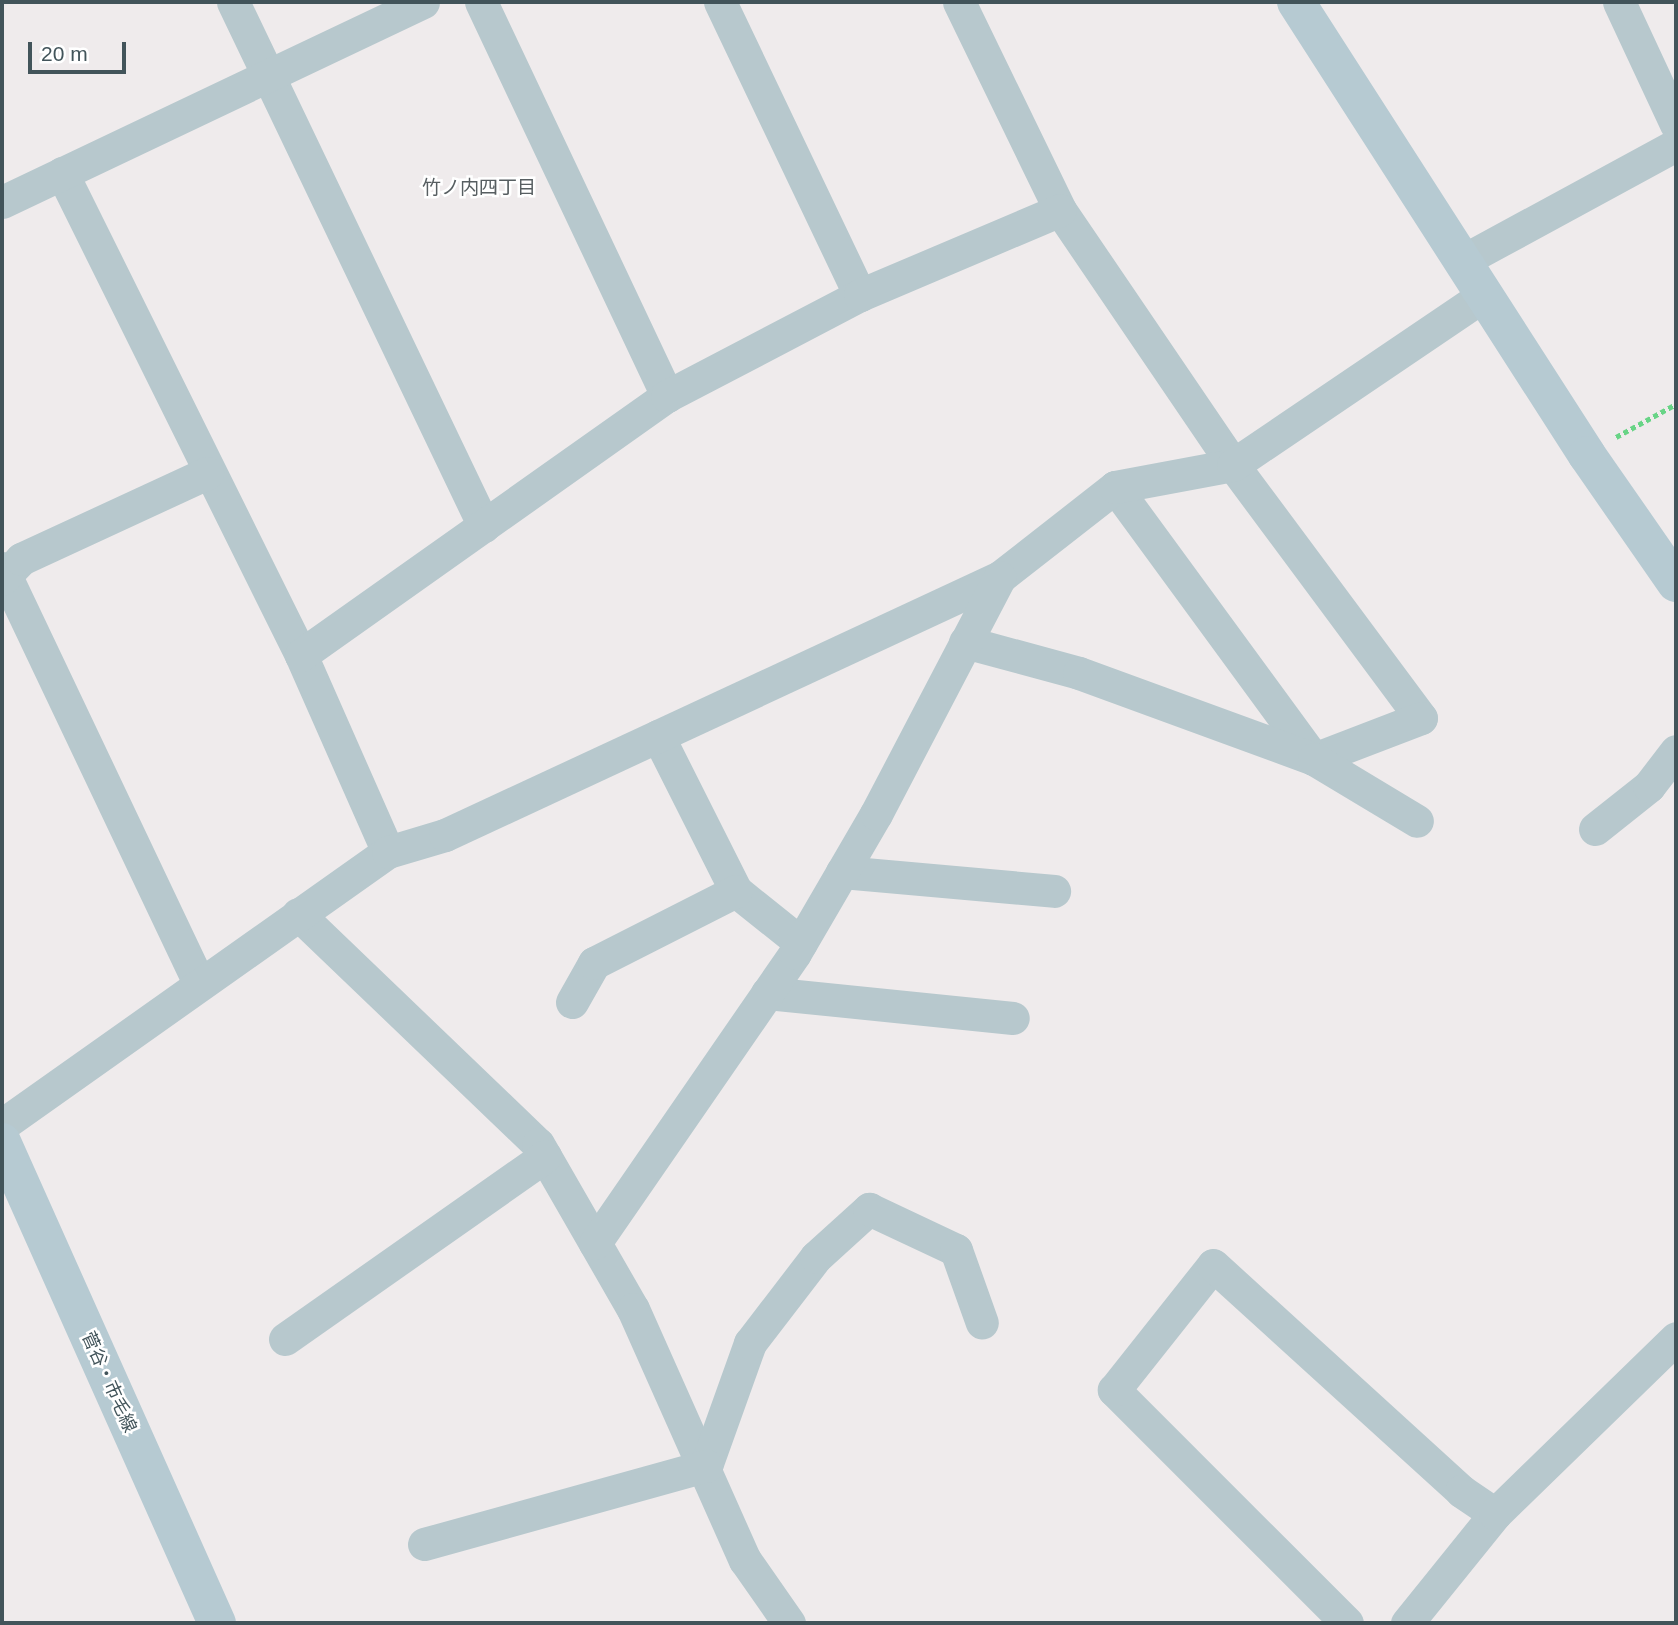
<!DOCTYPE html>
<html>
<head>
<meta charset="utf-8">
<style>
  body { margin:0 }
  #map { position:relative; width:1678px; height:1625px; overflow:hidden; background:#efebec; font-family:Arial,"Noto Sans JP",sans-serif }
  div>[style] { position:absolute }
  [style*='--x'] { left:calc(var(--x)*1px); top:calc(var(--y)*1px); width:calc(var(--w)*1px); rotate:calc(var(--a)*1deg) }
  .path>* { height:4.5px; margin-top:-2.25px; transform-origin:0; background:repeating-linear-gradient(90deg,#68d486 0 5px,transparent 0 8.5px) }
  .street>* { height:33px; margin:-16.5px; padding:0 16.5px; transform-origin:16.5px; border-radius:16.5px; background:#b7c8cd }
  .secondary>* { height:38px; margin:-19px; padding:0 19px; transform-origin:19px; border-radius:19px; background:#b6cad2 }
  span { translate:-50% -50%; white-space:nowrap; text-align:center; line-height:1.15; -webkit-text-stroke:5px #fff; paint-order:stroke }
  .street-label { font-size:18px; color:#42545a }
  .neighbourhood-label { font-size:19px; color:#575e61 }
  .frame { position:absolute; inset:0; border:4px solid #42545a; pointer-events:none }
  .scale { position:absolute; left:28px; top:42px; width:98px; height:32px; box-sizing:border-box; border:4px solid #42545a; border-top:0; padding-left:9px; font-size:21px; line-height:24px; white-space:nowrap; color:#42545a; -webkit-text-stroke:5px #fff; paint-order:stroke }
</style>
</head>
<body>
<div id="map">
  <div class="path">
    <i style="--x:1616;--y:437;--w:68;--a:-28.8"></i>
  </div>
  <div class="street">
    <i style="--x:233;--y:2;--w:581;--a:64.41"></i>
    <i style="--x:481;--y:2;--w:436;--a:64.7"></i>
    <i style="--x:720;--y:2;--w:325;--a:64.5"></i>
    <i style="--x:959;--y:2;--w:231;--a:64.1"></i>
    <i style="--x:1060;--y:210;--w:308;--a:55.8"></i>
    <i style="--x:1233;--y:465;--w:315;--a:53.4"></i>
    <i style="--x:1421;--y:718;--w:115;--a:159"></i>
    <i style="--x:1314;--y:759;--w:337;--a:-126.2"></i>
    <i style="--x:1619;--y:2;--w:135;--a:65"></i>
    <i style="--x:62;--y:173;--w:538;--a:63.63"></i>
    <i style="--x:301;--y:655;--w:215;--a:66.2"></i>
    <i style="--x:2;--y:202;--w:466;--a:-25.4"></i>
    <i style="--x:1464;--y:260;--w:241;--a:-28.5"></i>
    <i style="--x:2;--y:568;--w:458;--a:64.6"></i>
    <i style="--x:2;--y:579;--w:28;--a:-46"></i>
    <i style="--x:21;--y:559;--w:205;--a:-24.8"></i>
    <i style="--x:965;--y:642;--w:118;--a:15.2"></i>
    <i style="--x:1079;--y:673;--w:250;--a:20.1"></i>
    <i style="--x:1314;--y:759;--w:120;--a:31"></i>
    <i style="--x:301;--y:655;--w:448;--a:-35.3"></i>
    <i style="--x:667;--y:396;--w:218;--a:-27.6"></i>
    <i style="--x:860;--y:295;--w:217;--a:-23"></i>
    <i style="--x:658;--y:736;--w:174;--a:63.3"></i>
    <i style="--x:736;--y:891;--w:83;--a:38.7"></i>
    <i style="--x:1595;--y:829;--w:69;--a:-38.5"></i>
    <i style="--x:1649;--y:786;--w:44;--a:-52.4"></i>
    <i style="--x:842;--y:872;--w:213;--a:5.1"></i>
    <i style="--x:298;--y:914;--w:332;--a:43.8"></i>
    <i style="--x:538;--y:1144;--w:190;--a:60.1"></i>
    <i style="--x:633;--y:1309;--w:275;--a:66"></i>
    <i style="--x:745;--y:1560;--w:77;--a:55.1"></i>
    <i style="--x:767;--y:993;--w:247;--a:5.8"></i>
    <i style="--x:572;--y:1002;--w:45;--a:-60.6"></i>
    <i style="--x:594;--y:963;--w:159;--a:-26.9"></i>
    <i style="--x:2;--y:1125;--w:473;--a:-35.3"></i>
    <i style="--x:388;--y:852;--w:59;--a:-16.6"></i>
    <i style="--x:445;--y:835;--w:612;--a:-24.93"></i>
    <i style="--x:1000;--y:577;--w:146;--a:-38"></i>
    <i style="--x:1115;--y:487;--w:120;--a:-10.6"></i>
    <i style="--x:1233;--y:465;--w:305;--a:-34.1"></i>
    <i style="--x:595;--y:1243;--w:352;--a:-55.4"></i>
    <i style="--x:795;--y:953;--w:161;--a:-59.8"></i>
    <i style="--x:876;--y:814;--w:267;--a:-62.4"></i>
    <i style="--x:285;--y:1339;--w:318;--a:-35.1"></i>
    <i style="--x:706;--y:1466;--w:131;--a:-70.3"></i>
    <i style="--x:750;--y:1343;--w:108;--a:-52.5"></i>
    <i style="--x:816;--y:1257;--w:72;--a:-42.2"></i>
    <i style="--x:869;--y:1209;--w:96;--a:25.2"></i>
    <i style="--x:956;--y:1250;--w:77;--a:70.4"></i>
    <i style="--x:424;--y:1544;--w:293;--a:-15.5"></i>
    <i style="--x:1347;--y:1623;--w:330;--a:-135"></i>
    <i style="--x:1114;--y:1390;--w:159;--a:-51.6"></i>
    <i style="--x:1213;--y:1265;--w:336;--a:42.3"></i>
    <i style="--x:1461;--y:1491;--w:41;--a:34.1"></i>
    <i style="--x:1407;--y:1623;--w:140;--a:-51.1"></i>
    <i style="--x:1495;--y:1514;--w:252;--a:-44.2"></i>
  </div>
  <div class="secondary">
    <i style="--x:1296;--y:2;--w:538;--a:57.28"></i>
    <i style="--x:1587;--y:455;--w:156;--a:55.2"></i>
    <i style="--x:2;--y:1142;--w:527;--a:65.92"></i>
  </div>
  <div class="street-label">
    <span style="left:109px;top:1382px;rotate:66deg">菅谷・市毛線</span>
  </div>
  <div class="neighbourhood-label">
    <span style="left:479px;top:188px">竹ノ内四丁目</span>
  </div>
  <div class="frame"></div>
  <div class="scale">20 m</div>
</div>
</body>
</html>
